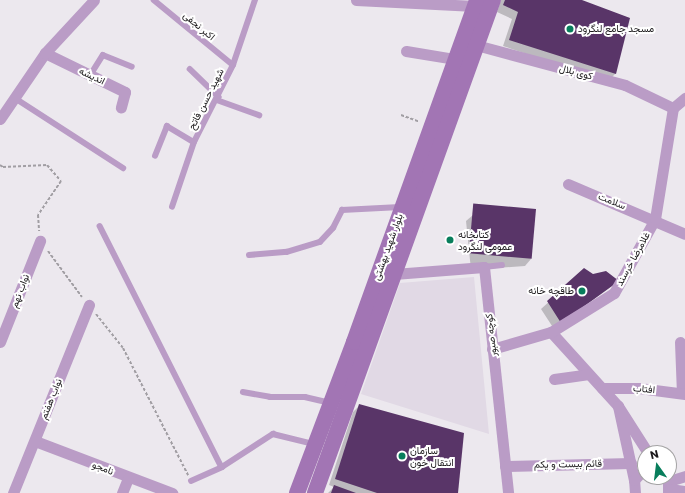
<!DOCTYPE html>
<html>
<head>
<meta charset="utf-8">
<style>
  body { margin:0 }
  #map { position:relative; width:685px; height:493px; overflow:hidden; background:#ece8ee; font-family:Poppins,Vazirmatn,sans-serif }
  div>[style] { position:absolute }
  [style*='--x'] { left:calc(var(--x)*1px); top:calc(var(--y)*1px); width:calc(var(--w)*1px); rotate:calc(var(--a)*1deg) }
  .built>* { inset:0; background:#e1d9e5 }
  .shadow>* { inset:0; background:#0003 }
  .building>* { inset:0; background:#593568; transform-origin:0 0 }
  .path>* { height:2px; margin-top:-1px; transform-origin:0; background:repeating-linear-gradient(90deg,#a19ea3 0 3px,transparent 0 5px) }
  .lane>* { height:5.5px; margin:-2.75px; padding:0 2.75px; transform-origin:2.75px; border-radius:2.75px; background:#ba9cc6 }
  .street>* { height:11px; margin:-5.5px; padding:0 5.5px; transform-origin:5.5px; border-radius:5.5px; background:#ba9cc6 }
  .secondary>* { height:16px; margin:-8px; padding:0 8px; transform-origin:8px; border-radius:8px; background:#a275b4 }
  .dots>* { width:11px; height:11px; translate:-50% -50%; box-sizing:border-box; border:2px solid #fff; border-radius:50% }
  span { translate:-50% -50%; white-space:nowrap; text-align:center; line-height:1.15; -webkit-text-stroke:4px #fff; paint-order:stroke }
  .street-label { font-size:10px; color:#1b191b }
  .poi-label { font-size:10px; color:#1b191b }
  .left { translate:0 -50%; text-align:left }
  .right { translate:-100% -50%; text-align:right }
  .north { position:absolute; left:637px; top:445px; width:40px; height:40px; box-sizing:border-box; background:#fff; border:1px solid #a4a3a4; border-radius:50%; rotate:346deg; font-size:11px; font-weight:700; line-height:16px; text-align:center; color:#1b191b }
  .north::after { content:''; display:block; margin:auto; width:14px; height:18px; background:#087e5c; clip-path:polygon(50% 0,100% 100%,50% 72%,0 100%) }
</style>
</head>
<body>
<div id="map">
  <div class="built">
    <i style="clip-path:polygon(474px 277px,489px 434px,361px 394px,400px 283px)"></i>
  </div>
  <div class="shadow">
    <i style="clip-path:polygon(501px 0,579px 0,629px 18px,615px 74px,608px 81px,503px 46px,512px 19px,497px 12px)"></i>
    <i style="clip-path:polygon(473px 215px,531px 259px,525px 266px,471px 270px,466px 221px)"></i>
    <i style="clip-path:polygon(584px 270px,592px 275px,618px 281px,554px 329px,541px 309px)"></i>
    <i style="clip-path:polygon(360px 405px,457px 493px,328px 493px,334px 487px,329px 485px,353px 412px)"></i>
  </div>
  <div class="building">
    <i style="clip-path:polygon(505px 0,582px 0,630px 18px,616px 74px,509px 40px,518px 12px,503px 5px)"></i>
    <i style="left:536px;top:209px;width:50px;height:63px;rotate:95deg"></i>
    <i style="clip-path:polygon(584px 268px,593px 274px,606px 271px,619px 281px,561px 323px,547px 301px)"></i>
    <i style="clip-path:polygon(359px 404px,464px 433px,458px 493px,377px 493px,335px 479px)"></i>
    <i style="clip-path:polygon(334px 485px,356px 493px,331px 493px)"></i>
  </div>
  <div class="path">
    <i style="--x:401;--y:115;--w:20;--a:20"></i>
    <i style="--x:0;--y:165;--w:4;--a:34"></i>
    <i style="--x:3;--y:167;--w:44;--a:-2.6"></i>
    <i style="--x:47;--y:165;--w:21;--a:49"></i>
    <i style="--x:61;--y:181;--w:41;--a:124.1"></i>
    <i style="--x:38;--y:215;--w:16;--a:86"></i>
    <i style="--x:48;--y:251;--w:57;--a:53.5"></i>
    <i style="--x:96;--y:314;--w:43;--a:51.5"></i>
    <i style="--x:123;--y:348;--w:143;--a:62.9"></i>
  </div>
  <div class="lane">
    <i style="--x:154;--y:0;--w:102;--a:39.4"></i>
    <i style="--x:190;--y:69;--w:40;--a:44"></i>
    <i style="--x:91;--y:74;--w:22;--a:-58"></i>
    <i style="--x:103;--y:55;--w:31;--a:22"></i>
    <i style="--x:15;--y:98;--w:129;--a:32.9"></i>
    <i style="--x:217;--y:100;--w:45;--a:19.7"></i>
    <i style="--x:155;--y:156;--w:32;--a:-68"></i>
    <i style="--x:167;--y:126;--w:31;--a:31"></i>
    <i style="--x:172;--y:207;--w:69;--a:-71.3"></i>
    <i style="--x:194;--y:142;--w:86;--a:-63.1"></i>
    <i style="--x:233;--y:65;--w:69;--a:-71.3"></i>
    <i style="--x:100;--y:226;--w:270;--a:63.2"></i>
    <i style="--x:249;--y:255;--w:38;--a:-5"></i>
    <i style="--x:287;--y:252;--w:34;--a:-17"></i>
    <i style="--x:320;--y:242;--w:19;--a:-47"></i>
    <i style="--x:333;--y:228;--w:20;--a:-63"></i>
    <i style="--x:342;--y:210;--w:58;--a:-3"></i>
    <i style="--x:484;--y:267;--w:18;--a:-6"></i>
    <i style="--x:243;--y:392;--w:27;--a:10"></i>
    <i style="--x:270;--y:397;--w:35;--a:0"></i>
    <i style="--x:305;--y:397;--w:26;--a:13"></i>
    <i style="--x:191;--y:481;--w:34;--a:-24"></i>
    <i style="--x:222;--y:467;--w:61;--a:-32.9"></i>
    <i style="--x:273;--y:434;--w:42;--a:13.7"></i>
  </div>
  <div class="street">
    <i style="--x:356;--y:0;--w:119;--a:2.9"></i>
    <i style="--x:476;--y:45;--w:154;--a:15"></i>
    <i style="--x:625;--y:85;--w:53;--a:25.6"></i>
    <i style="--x:406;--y:51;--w:50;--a:9.3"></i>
    <i style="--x:45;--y:53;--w:89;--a:26"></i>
    <i style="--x:125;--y:92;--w:16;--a:105"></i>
    <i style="--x:0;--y:119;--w:80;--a:-55.7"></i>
    <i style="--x:45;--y:53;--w:72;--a:-47.2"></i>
    <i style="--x:568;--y:184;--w:127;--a:23.1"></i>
    <i style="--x:394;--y:274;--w:90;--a:-4.4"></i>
    <i style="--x:484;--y:267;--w:227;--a:83.9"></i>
    <i style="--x:551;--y:332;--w:100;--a:47.8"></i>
    <i style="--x:0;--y:342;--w:109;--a:-68.4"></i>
    <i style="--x:680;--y:342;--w:51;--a:87.8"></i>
    <i style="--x:492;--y:349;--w:61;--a:-16.1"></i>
    <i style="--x:551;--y:332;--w:74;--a:-31.8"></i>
    <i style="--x:614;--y:293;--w:85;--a:-61"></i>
    <i style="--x:655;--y:219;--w:112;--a:-80.8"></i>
    <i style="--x:673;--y:108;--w:16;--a:-40"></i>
    <i style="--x:554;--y:379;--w:35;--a:-8"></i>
    <i style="--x:602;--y:388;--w:37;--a:0"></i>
    <i style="--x:639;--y:388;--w:46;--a:7.4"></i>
    <i style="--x:35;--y:441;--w:147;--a:20.8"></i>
    <i style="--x:505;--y:466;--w:126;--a:-1.4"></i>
    <i style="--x:668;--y:477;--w:16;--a:90"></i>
    <i style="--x:634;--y:480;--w:76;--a:-102.2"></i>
    <i style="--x:618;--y:406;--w:56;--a:57.4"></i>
    <i style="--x:669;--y:481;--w:17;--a:-17"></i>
    <i style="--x:670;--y:489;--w:15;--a:8"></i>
    <i style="--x:13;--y:493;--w:203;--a:-68"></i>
    <i style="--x:122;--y:493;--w:16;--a:-68"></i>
    <i style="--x:635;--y:493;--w:13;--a:-94"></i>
    <i style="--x:634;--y:480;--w:16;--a:-47"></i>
  </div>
  <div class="secondary">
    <i style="--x:297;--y:493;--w:161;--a:-69.3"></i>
    <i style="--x:354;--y:342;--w:363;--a:-70.2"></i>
    <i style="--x:315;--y:493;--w:524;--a:-70.15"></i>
  </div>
  <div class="dots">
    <i style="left:570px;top:29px;background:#087e5c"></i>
    <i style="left:450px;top:240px;background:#087e5c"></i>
    <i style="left:582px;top:291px;background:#087e5c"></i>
    <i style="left:402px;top:456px;background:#087e5c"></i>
  </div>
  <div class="street-label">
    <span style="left:199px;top:26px;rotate:40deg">اکبر نجفی</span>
    <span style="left:576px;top:72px;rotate:15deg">کوی بلال</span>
    <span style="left:92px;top:76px;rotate:26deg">اندیشه</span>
    <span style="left:206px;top:99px;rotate:-63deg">شهید حسن فاتح</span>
    <span style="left:612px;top:201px;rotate:22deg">سلامت</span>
    <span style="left:388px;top:247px;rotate:-70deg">بلوار شهید بهشتی</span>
    <span style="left:633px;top:259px;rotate:-61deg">غلامرضا خرسند</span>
    <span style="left:20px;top:291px;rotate:-69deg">نواب نهم</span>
    <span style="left:491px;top:335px;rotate:-96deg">کوچه صبور</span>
    <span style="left:644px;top:389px;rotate:5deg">افتاب</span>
    <span style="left:51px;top:399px;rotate:-68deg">نواب هفتم</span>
    <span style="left:568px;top:464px;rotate:-1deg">قائم بیست و یکم</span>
    <span style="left:103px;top:468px;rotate:22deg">نامجو</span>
  </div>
  <div class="poi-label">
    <span class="left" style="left:578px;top:29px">مسجد جامع لنگرود</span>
    <span class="left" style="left:458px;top:240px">کتابخانه<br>عمومی لنگرود</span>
    <span class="right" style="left:574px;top:291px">طاقچه خانه</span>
    <span class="left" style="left:410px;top:456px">سازمان<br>انتقال خون</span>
  </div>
  <div class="north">N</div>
</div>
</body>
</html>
